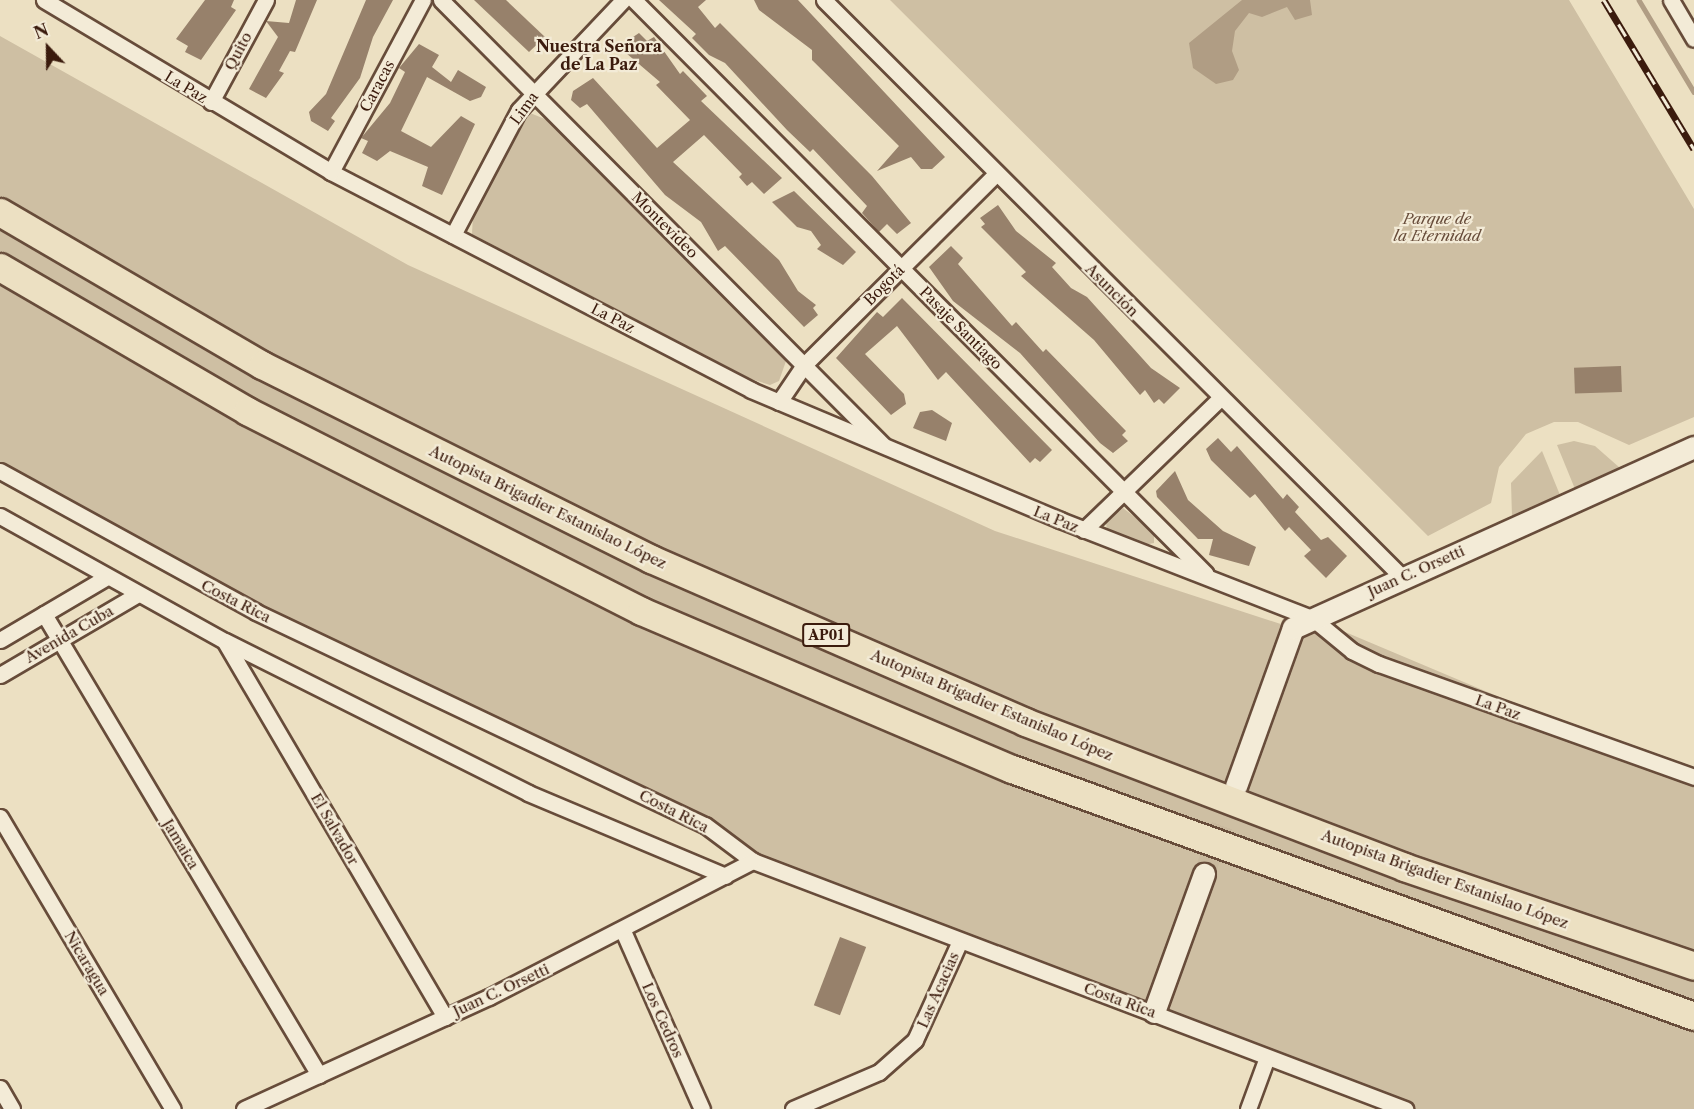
<!DOCTYPE html>
<html>
<head>
<meta charset="utf-8">
<style>
  body { margin:0 }
  #map { position:relative; width:1694px; height:1109px; overflow:hidden; background:#ece0c2; font-family:"Libre Caslon Text",serif }
  div>[style] { position:absolute }
  [style*='--x'] { left:calc(var(--x)*1px); top:calc(var(--y)*1px); width:calc(var(--w)*1px); rotate:calc(var(--a)*1deg) }
  .green>* { inset:0; background:#cebfa3 }
  .water>* { inset:0; background:#b09d84 }
  .stream>* { height:4.5px; margin:-2.25px; padding:0 2.25px; transform-origin:2.25px; border-radius:2.25px; background:#b09d84 }
  .building>* { inset:0; background:#97816b; transform-origin:0 0 }
  .secondary-tunnel>* { height:21px; margin-top:-10.5px; transform-origin:0; background:repeating-linear-gradient(90deg,#c9b99e 0 21px,transparent 0 31px) }
  .roads { filter:drop-shadow(2px 0 #674c3a) drop-shadow(-2px 0 #674c3a) drop-shadow(0 2px #674c3a) drop-shadow(0 -2px #674c3a) }
  .street>* { height:15px; margin:-7.5px; padding:0 7.5px; transform-origin:7.5px; border-radius:7.5px; background:#f3ebd7 }
  .secondary>* { height:21px; margin:-10.5px; padding:0 10.5px; transform-origin:10.5px; border-radius:10.5px; background:#f3ebd7 }
  .highway>* { height:27px; margin:-13.5px; padding:0 13.5px; transform-origin:13.5px; border-radius:13.5px; background:#ece0c2 }
  .rail>* { height:7px; margin-top:-3.5px; transform-origin:0; background:repeating-linear-gradient(90deg,#f3ebd7 0 14px,#3b1b0d 0 28px); box-sizing:border-box; border-block:2px solid #3b1b0d }
  span { translate:-50% -50%; white-space:nowrap; text-align:center; line-height:1.15; -webkit-text-stroke:4.5px #f3ebd7; paint-order:stroke }
  .shield-label span { padding:2px 4px; background:#f3ebd7; border:2px solid; border-radius:4px; -webkit-text-stroke-width:0 }
  .shield-label { font-size:14px; color:#3b1b0d; font-weight:700 }
  .street-label { font-size:15px; color:#3b1b0d }
  .park-label { font-size:15px; color:#674c3a; font-style:italic }
  .neighbourhood-label { font-size:16px; color:#3b1b0d; font-weight:700 }
  .north { position:absolute; left:18px; top:18px; width:60px; height:60px; -webkit-text-stroke:4px #f3ebd7; paint-order:stroke; rotate:338deg; font-size:16px; font-weight:700; line-height:24px; text-align:center; color:#3b1b0d }
  .north::after { content:''; display:block; margin:auto; width:21px; height:27px; background:#3b1b0d; clip-path:polygon(50% 0,100% 100%,50% 72%,0 100%) }
</style>
</head>
<body>
<div id="map">
  <div class="green">
    <i style="clip-path:polygon(890px 0,1569px 0,1694px 209px,1694px 417px,1629px 445px,1578px 422px,1554px 422px,1526px 434px,1499px 467px,1491px 503px,1428px 536px)"></i>
    <i style="clip-path:polygon(0 36px,408px 265px,995px 531px,1293px 628px,1312px 618px,1694px 779px,1694px 1109px,1405px 1109px,753px 861px,705px 825px,256px 612px,0 471px)"></i>
    <i style="clip-path:polygon(530px 113px,550px 121px,777px 349px,786px 361px,779px 381px,770px 385px,751px 379px,472px 234px,473px 214px)"></i>
    <i style="clip-path:polygon(1574px 441px,1595px 446px,1620px 468px,1575px 489px,1557px 445px)"></i>
    <i style="clip-path:polygon(1542px 451px,1560px 495px,1512px 517px,1511px 483px)"></i>
    <i style="clip-path:polygon(1123px 508px,1154px 532px,1154px 543px,1144px 545px,1107px 530px,1106px 523px)"></i>
  </div>
  <div class="water">
    <i style="clip-path:polygon(1242px 0,1310px 0,1312px 15px,1295px 20px,1287px 7px,1262px 17px,1249px 13px,1235px 31px,1232px 51px,1239px 70px,1233px 80px,1216px 84px,1193px 68px,1189px 43px)"></i>
  </div>
  <div class="stream">
    <i style="--x:1639;--y:0;--w:107;--a:59.1"></i>
  </div>
  <div class="building">
    <i style="clip-path:polygon(205px 0,234px 0,231px 7px,236px 10px,201px 60px,185px 52px,188px 46px,176px 39px)"></i>
    <i style="clip-path:polygon(296px 0,317px 0,295px 52px,290px 51px,279px 71px,284px 73px,266px 98px,249px 89px,278px 37px,266px 21px,289px 23px)"></i>
    <i style="clip-path:polygon(366px 0,393px 0,373px 37px,360px 78px,331px 118px,335px 121px,328px 131px,311px 121px,309px 112px,326px 94px)"></i>
    <i style="clip-path:polygon(474px 0,506px 0,545px 37px,529px 52px)"></i>
    <i style="clip-path:polygon(659px 0,706px 0,698px 7px,715px 28px,720px 23px,872px 176px,911px 223px,897px 234px,887px 224px,879px 232px,862px 213px,867px 206px,813px 149px,810px 152px,787px 130px,725px 63px,709px 55px,692px 38px,696px 34px)"></i>
    <i style="clip-path:polygon(754px 0,798px 0,945px 157px,932px 169px,921px 169px,911px 157px,877px 171px,899px 146px,812px 60px,812px 50px,759px 10px)"></i>
    <i style="clip-path:polygon(639px 33px,647px 41px,654px 37px,680px 74px,683px 71px,707px 96px,701px 101px,782px 178px,764px 194px,752px 182px,747px 186px,739px 177px,742px 174px,704px 135px,673px 162px,779px 260px,798px 291px,816px 305px,813px 308px,818px 315px,804px 327px,725px 246px,718px 251px,701px 222px,665px 195px,587px 104px,580px 108px,571px 100px,573px 91px,593px 78px,657px 148px,690px 120px,656px 85px,660px 82px,626px 53px,630px 51px,624px 43px)"></i>
    <i style="clip-path:polygon(419px 44px,439px 55px,432px 67px,451px 82px,458px 70px,486px 87px,481px 97px,470px 101px,427px 77px,401px 131px,431px 147px,461px 116px,475px 124px,442px 195px,422px 186px,428px 167px,390px 151px,377px 161px,362px 153px,368px 141px,361px 138px,390px 103px,405px 72px,399px 68px)"></i>
    <i style="clip-path:polygon(794px 191px,856px 252px,843px 265px,817px 249px,821px 245px,811px 231px,797px 227px,772px 202px)"></i>
    <i style="clip-path:polygon(998px 205px,1016px 231px,1056px 263px,1052px 267px,1071px 288px,1087px 297px,1151px 368px,1180px 388px,1164px 404px,1159px 399px,1154px 403px,1145px 390px,1140px 395px,1094px 340px,1021px 276px,1026px 272px,981px 227px,985px 224px,980px 218px)"></i>
    <i style="clip-path:polygon(951px 246px,963px 258px,958px 264px,1012px 326px,1016px 322px,1043px 352px,1046px 349px,1126px 431px,1122px 435px,1128px 441px,1113px 453px,1100px 443px,1020px 353px,953px 301px,929px 267px)"></i>
    <i style="clip-path:polygon(902px 298px,1052px 450px,1040px 462px,1035px 458px,1030px 463px,946px 372px,938px 380px,897px 326px,865px 354px,904px 394px,906px 404px,891px 415px,836px 358px,877px 312px,883px 317px)"></i>
    <i style="left:1621px;top:366px;width:26px;height:47px;rotate:88deg"></i>
    <i style="clip-path:polygon(932px 410px,952px 423px,946px 441px,913px 428px,920px 412px)"></i>
    <i style="clip-path:polygon(1218px 438px,1231px 452px,1237px 446px,1283px 499px,1287px 494px,1299px 507px,1295px 512px,1321px 540px,1328px 537px,1347px 556px,1326px 578px,1304px 556px,1311px 550px,1289px 527px,1285px 531px,1255px 494px,1250px 498px,1211px 460px,1206px 449px)"></i>
    <i style="clip-path:polygon(1175px 471px,1188px 500px,1223px 531px,1256px 547px,1249px 566px,1209px 555px,1213px 539px,1198px 539px,1157px 497px,1156px 491px)"></i>
    <i style="left:840px;top:937px;width:28px;height:73px;rotate:21deg"></i>
  </div>
  <div class="secondary-tunnel">
    <i style="--x:1204;--y:874;--w:93;--a:-69.8"></i>
  </div>
  <div class="roads">
    <div class="street">
      <i style="--x:44;--y:0;--w:335;--a:30.9"></i>
      <i style="--x:331;--y:172;--w:473;--a:27.4"></i>
      <i style="--x:751;--y:390;--w:335;--a:22.8"></i>
      <i style="--x:1060;--y:520;--w:270;--a:21.3"></i>
      <i style="--x:1312;--y:618;--w:52;--a:39.5"></i>
      <i style="--x:1352;--y:651;--w:30;--a:26"></i>
      <i style="--x:1379;--y:664;--w:335;--a:19.7"></i>
      <i style="--x:441;--y:0;--w:627;--a:45.19"></i>
      <i style="--x:634;--y:0;--w:810;--a:45.1"></i>
      <i style="--x:824;--y:0;--w:817;--a:44.95"></i>
      <i style="--x:1671;--y:0;--w:45;--a:59.5"></i>
      <i style="--x:211;--y:102;--w:116;--a:-61.7"></i>
      <i style="--x:331;--y:172;--w:195;--a:-61.9"></i>
      <i style="--x:453;--y:235;--w:141;--a:-62.2"></i>
      <i style="--x:519;--y:110;--w:151;--a:-46.6"></i>
      <i style="--x:779;--y:402;--w:45;--a:-56"></i>
      <i style="--x:804;--y:365;--w:271;--a:-44.9"></i>
      <i style="--x:0;--y:471;--w:292;--a:28.8"></i>
      <i style="--x:256;--y:612;--w:497;--a:25.4"></i>
      <i style="--x:705;--y:825;--w:60;--a:36.9"></i>
      <i style="--x:753;--y:861;--w:698;--a:20.83"></i>
      <i style="--x:0;--y:516;--w:257;--a:29.1"></i>
      <i style="--x:225;--y:641;--w:339;--a:26.6"></i>
      <i style="--x:528;--y:793;--w:214;--a:22.8"></i>
      <i style="--x:1084;--y:530;--w:190;--a:-44.1"></i>
      <i style="--x:44;--y:614;--w:537;--a:59.18"></i>
      <i style="--x:0;--y:640;--w:124;--a:-30.5"></i>
      <i style="--x:225;--y:642;--w:435;--a:59.6"></i>
      <i style="--x:0;--y:675;--w:160;--a:-30.4"></i>
      <i style="--x:0;--y:817;--w:339;--a:59.4"></i>
      <i style="--x:623;--y:931;--w:195;--a:66.1"></i>
      <i style="--x:0;--y:1088;--w:24;--a:60"></i>
      <i style="--x:244;--y:1109;--w:269;--a:-24.6"></i>
      <i style="--x:489;--y:997;--w:297;--a:-27.3"></i>
      <i style="--x:793;--y:1109;--w:94;--a:-23.3"></i>
      <i style="--x:879;--y:1072;--w:48;--a:-41.6"></i>
      <i style="--x:915;--y:1040;--w:109;--a:-65.6"></i>
      <i style="--x:1248;--y:1109;--w:52;--a:-69.8"></i>
    </div>
    <div class="secondary">
      <i style="--x:1236;--y:786;--w:168;--a:-70.2"></i>
      <i style="--x:1293;--y:628;--w:440;--a:-24.3"></i>
      <i style="--x:1154;--y:1012;--w:147;--a:-70.1"></i>
    </div>
    <div class="highway">
      <i style="--x:0;--y:212;--w:303;--a:30.3"></i>
      <i style="--x:262;--y:365;--w:435;--a:26.5"></i>
      <i style="--x:651;--y:559;--w:408;--a:23.5"></i>
      <i style="--x:1025;--y:722;--w:406;--a:20.9"></i>
      <i style="--x:1404;--y:867;--w:306;--a:18.8"></i>
      <i style="--x:0;--y:267;--w:286;--a:30.2"></i>
      <i style="--x:247;--y:411;--w:442;--a:26.9"></i>
      <i style="--x:641;--y:611;--w:403;--a:23.1"></i>
      <i style="--x:1012;--y:769;--w:725;--a:19.91"></i>
    </div>
  </div>
  <div class="rail">
    <i style="--x:1604;--y:0;--w:174;--a:58.9"></i>
  </div>
  <div class="shield-label">
    <span style="left:826px;top:635px">AP01</span>
  </div>
  <div class="street-label">
    <span style="left:238px;top:51px;rotate:-62deg">Quito</span>
    <span style="left:377px;top:86px;rotate:-62deg">Caracas</span>
    <span style="left:186px;top:87px;rotate:31deg">La Paz</span>
    <span style="left:524px;top:108px;rotate:-54deg">Lima</span>
    <span style="left:665px;top:225px;rotate:45deg">Montevideo</span>
    <span style="left:884px;top:285px;rotate:-45deg">Bogotá</span>
    <span style="left:1112px;top:290px;rotate:45deg">Asunción</span>
    <span style="left:613px;top:318px;rotate:27deg">La Paz</span>
    <span style="left:961px;top:328px;rotate:45deg">Pasaje Santiago</span>
    <span style="left:548px;top:507px;rotate:26deg">Autopista Brigadier Estanislao López</span>
    <span style="left:1056px;top:519px;rotate:22deg">La Paz</span>
    <span style="left:1416px;top:571px;rotate:-24deg">Juan C. Orsetti</span>
    <span style="left:236px;top:601px;rotate:27deg">Costa Rica</span>
    <span style="left:69px;top:634px;rotate:-30deg">Avenida Cuba</span>
    <span style="left:992px;top:705px;rotate:23deg">Autopista Brigadier Estanislao López</span>
    <span style="left:1498px;top:707px;rotate:20deg">La Paz</span>
    <span style="left:674px;top:811px;rotate:27deg">Costa Rica</span>
    <span style="left:335px;top:829px;rotate:60deg">El Salvador</span>
    <span style="left:181px;top:844px;rotate:59deg">Jamaica</span>
    <span style="left:1445px;top:879px;rotate:20deg">Autopista Brigadier Estanislao López</span>
    <span style="left:87px;top:963px;rotate:59deg">Nicaragua</span>
    <span style="left:501px;top:990px;rotate:-25deg">Juan C. Orsetti</span>
    <span style="left:938px;top:990px;rotate:-66deg">Las Acacias</span>
    <span style="left:1120px;top:1000px;rotate:20deg">Costa Rica</span>
    <span style="left:663px;top:1020px;rotate:66deg">Los Cedros</span>
  </div>
  <div class="park-label">
    <span style="left:1437px;top:227px">Parque de<br>la Eternidad</span>
  </div>
  <div class="neighbourhood-label">
    <span style="left:599px;top:55px">Nuestra Señora<br>de La Paz</span>
  </div>
  <div class="north">N</div>
</div>
</body>
</html>
